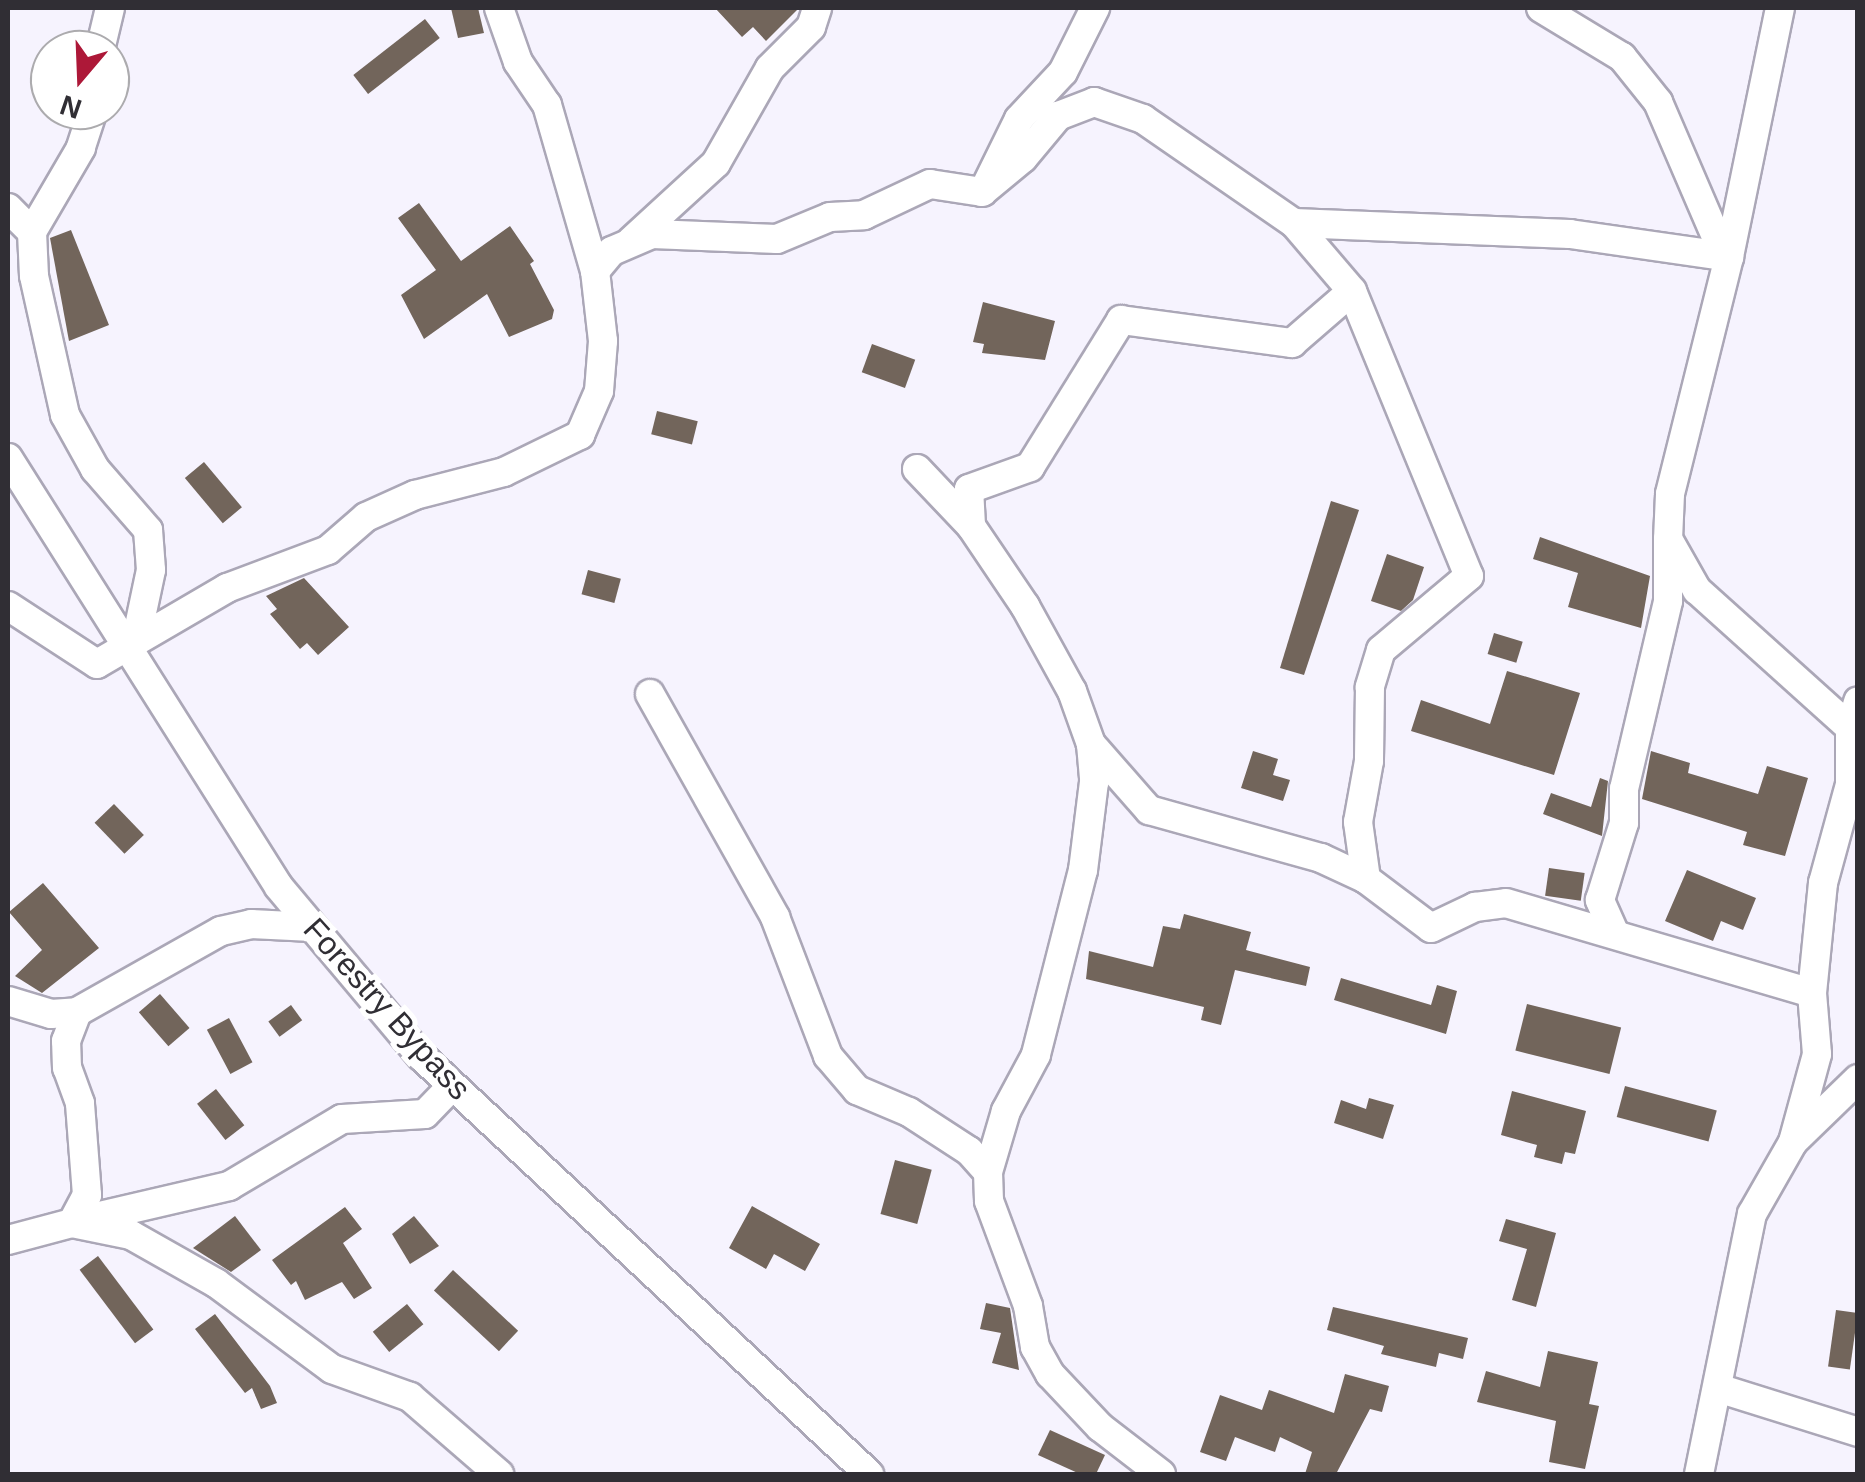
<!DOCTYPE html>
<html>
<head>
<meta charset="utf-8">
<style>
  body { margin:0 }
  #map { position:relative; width:1865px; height:1482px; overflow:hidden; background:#f6f3fe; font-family:Arial,sans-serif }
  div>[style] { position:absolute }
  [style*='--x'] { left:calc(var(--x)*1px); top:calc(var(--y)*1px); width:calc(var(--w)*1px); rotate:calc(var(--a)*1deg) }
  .building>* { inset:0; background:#72655b; transform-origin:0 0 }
  .roads { filter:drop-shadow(2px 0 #aba7b7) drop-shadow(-2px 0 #aba7b7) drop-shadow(0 2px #aba7b7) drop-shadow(0 -2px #aba7b7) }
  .minor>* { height:28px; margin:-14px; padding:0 14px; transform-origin:14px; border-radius:14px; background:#fff }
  span { translate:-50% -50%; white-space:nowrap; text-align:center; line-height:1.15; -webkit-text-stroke:10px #fff; paint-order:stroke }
  .street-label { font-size:32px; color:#302e34 }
  .frame { position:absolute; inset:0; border:10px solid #302e34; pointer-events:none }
  .north { position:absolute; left:30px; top:30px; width:100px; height:100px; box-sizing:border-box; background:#fff; border:2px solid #acabae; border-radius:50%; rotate:199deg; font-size:28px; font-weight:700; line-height:40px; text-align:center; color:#302e34 }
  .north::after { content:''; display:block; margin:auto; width:35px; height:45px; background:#ad1838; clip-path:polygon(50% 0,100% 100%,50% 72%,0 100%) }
</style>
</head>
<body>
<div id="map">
  <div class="building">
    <i style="clip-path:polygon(451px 8px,478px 8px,484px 33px,458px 38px)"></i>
    <i style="clip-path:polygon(715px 8px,799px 8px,766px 41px,753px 27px,742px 37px)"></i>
    <i style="left:425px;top:19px;width:24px;height:91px;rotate:52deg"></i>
    <i style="clip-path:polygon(419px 203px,461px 261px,510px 226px,534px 261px,530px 264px,554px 310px,552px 319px,509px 337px,487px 294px,424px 339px,401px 295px,436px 270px,398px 218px)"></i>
    <i style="clip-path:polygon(71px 230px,109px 325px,69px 341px,50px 238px)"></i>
    <i style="clip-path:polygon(983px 302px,1055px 321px,1045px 360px,982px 353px,984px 344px,973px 342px)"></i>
    <i style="left:872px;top:344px;width:46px;height:30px;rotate:20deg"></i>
    <i style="left:657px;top:411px;width:42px;height:24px;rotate:14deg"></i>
    <i style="left:204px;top:462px;width:59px;height:25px;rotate:50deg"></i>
    <i style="clip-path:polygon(1331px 501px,1359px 510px,1304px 675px,1280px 668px)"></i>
    <i style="clip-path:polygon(1540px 537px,1650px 576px,1641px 628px,1568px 607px,1578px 573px,1533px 559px)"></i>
    <i style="clip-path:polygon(1387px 554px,1424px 567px,1413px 600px,1401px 611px,1371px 601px)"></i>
    <i style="left:588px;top:570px;width:34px;height:25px;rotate:15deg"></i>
    <i style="clip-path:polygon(304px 578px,349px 627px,318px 655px,307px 643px,300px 649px,270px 614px,277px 609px,266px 596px)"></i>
    <i style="left:1494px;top:633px;width:30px;height:22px;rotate:17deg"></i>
    <i style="clip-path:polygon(1507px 671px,1580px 693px,1554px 775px,1411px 731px,1421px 700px,1490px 724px)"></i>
    <i style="clip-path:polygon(1253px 751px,1278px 759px,1273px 775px,1290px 780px,1283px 801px,1241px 788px)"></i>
    <i style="clip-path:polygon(1651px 751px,1690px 763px,1688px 773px,1758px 794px,1767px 766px,1808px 778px,1785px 856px,1743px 845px,1747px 832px,1642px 799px)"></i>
    <i style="clip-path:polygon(1600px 778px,1608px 781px,1602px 836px,1543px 814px,1551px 793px,1591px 807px)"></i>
    <i style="left:114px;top:804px;width:43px;height:27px;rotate:46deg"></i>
    <i style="left:1549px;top:868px;width:36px;height:28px;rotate:8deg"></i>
    <i style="clip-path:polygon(1687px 870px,1756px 898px,1743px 930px,1721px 921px,1713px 941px,1665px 921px)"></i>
    <i style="clip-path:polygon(43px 883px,99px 948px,42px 993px,15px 976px,42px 950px,9px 912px)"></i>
    <i style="clip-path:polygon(1184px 914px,1251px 932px,1246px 950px,1310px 967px,1306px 986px,1235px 970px,1221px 1025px,1201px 1020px,1204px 1007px,1086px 979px,1089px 951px,1153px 967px,1163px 926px,1180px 929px)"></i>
    <i style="clip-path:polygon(1341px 978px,1431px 1005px,1437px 985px,1457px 991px,1446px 1034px,1334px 1000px)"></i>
    <i style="left:160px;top:994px;width:45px;height:28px;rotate:49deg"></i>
    <i style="left:1527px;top:1004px;width:97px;height:48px;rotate:14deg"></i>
    <i style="left:291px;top:1005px;width:19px;height:28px;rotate:54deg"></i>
    <i style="left:229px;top:1018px;width:50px;height:25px;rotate:62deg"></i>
    <i style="left:1625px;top:1086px;width:95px;height:32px;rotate:15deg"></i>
    <i style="left:216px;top:1089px;width:46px;height:24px;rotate:52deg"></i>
    <i style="clip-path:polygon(1512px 1091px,1586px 1111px,1575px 1154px,1565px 1152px,1562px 1164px,1534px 1157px,1537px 1145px,1501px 1135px)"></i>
    <i style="clip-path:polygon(1369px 1098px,1394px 1105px,1383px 1139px,1334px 1123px,1341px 1100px,1366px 1109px)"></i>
    <i style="left:895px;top:1160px;width:38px;height:56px;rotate:15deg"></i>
    <i style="clip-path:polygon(752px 1206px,820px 1244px,805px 1271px,774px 1254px,766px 1269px,729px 1248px)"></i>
    <i style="clip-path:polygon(345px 1207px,362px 1229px,343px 1243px,372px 1288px,354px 1299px,342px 1282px,305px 1300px,296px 1281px,291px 1285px,272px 1260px)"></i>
    <i style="clip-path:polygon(235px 1216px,261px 1250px,231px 1272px,193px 1248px)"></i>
    <i style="clip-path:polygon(414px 1216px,439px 1246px,410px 1264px,392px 1234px)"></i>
    <i style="clip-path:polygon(1506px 1219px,1556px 1233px,1536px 1307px,1512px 1300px,1527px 1249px,1499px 1241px)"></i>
    <i style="left:98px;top:1256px;width:92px;height:23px;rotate:53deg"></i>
    <i style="left:453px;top:1270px;width:89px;height:28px;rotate:43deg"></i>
    <i style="clip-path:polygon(986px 1303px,1010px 1308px,1019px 1370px,992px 1363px,1001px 1333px,980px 1329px)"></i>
    <i style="left:407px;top:1304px;width:26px;height:44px;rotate:51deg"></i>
    <i style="clip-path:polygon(1333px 1307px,1468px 1338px,1463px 1359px,1439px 1353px,1436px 1367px,1381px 1354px,1384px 1346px,1327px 1330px)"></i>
    <i style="left:1836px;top:1310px;width:22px;height:57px;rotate:8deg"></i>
    <i style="clip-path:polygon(215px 1314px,270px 1386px,277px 1403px,261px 1409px,252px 1388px,245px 1393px,195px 1329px)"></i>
    <i style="clip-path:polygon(1548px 1351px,1598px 1362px,1589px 1404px,1599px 1406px,1585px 1469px,1549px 1462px,1556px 1421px,1477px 1402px,1486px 1371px,1540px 1387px)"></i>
    <i style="clip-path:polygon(1345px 1374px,1389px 1386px,1382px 1412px,1370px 1409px,1336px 1474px,1305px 1474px,1312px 1452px,1280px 1437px,1275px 1452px,1235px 1437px,1226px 1461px,1200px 1452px,1220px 1395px,1262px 1410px,1269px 1390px,1334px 1413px)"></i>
    <i style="clip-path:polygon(1050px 1430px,1105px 1455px,1096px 1474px,1080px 1474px,1038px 1455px)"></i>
  </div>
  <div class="roads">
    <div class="minor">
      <i style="--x:1541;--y:8;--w:95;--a:31.2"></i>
      <i style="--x:1622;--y:57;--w:58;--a:51.3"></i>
      <i style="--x:1658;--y:102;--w:174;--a:66.7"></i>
      <i style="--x:1780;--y:8;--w:254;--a:101.6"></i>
      <i style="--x:1729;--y:257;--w:244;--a:104"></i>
      <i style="--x:1670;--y:494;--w:45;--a:92.5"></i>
      <i style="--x:1668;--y:539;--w:59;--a:60.4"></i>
      <i style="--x:1697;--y:590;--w:206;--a:42"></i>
      <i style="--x:100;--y:50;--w:43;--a:-76.6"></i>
      <i style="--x:93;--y:110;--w:40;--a:108"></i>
      <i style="--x:81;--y:148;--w:97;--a:120.3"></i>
      <i style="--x:32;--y:232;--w:44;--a:87.4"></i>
      <i style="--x:34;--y:276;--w:142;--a:77.4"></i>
      <i style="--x:65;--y:415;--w:62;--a:60.9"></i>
      <i style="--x:95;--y:469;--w:81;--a:49"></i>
      <i style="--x:148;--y:530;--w:40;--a:85.7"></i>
      <i style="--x:151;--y:570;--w:67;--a:102"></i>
      <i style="--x:988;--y:182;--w:70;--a:-63.8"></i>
      <i style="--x:1019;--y:119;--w:64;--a:-46.9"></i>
      <i style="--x:1063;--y:72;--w:72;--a:-63.4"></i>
      <i style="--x:8;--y:208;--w:34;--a:45"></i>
      <i style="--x:1294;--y:223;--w:89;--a:49.5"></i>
      <i style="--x:1352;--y:291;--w:308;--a:67.7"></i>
      <i style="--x:1469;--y:576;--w:115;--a:139.9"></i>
      <i style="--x:1381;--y:650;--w:39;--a:107"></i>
      <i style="--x:1370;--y:687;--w:74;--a:90.8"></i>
      <i style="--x:1369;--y:761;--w:62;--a:100.2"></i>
      <i style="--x:1358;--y:822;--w:58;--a:82"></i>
      <i style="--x:631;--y:241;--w:115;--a:-42.5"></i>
      <i style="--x:716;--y:163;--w:109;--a:-60.4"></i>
      <i style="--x:770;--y:68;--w:58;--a:-45"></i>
      <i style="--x:811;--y:27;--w:20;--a:-72"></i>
      <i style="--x:595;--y:271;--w:26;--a:-50"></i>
      <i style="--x:612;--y:251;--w:43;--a:-23"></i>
      <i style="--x:652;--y:234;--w:125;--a:2.3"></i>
      <i style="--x:777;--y:239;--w:57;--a:-22.5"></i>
      <i style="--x:830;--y:217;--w:34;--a:-3"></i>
      <i style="--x:864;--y:215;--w:73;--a:-25.2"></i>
      <i style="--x:930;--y:184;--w:53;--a:8.7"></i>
      <i style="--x:982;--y:192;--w:53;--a:-39.7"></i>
      <i style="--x:1023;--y:158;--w:55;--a:-50.2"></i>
      <i style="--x:1058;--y:116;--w:39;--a:-21"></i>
      <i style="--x:1094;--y:102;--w:52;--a:19.1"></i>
      <i style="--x:1143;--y:119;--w:183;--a:34.6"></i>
      <i style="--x:1294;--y:223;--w:276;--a:2.3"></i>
      <i style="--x:1570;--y:234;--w:161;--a:8.2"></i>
      <i style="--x:8;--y:458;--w:507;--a:57.72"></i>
      <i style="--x:279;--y:887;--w:221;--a:50"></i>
      <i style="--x:421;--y:1056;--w:613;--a:43.02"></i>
      <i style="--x:917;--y:469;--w:79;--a:46.5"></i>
      <i style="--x:971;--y:526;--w:97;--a:56"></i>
      <i style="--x:1025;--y:606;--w:97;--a:61.1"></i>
      <i style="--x:1072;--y:691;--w:56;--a:70.3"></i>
      <i style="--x:1091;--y:744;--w:38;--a:85"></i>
      <i style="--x:1094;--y:782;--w:89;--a:97.1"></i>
      <i style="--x:1083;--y:870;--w:191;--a:104.3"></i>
      <i style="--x:1036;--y:1055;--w:64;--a:118.2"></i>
      <i style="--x:1006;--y:1111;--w:64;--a:106.4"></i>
      <i style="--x:988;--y:1172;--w:29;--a:88"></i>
      <i style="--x:989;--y:1201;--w:112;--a:69.6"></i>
      <i style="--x:1028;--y:1306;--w:42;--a:80.3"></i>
      <i style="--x:1035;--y:1347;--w:31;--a:61"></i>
      <i style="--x:1050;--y:1374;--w:73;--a:46.7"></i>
      <i style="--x:1100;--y:1427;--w:77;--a:37.6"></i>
      <i style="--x:971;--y:526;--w:37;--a:-93"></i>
      <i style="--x:969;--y:489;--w:65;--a:-19.8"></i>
      <i style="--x:1030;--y:467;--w:173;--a:-58.2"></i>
      <i style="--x:1121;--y:320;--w:173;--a:7.7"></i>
      <i style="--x:1292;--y:343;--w:79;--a:-40.9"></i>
      <i style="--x:8;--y:606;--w:106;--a:33.1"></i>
      <i style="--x:97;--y:664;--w:151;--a:-30.3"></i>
      <i style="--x:227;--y:588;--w:108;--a:-20.6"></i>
      <i style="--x:328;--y:550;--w:50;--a:-41"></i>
      <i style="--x:366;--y:517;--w:54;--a:-24.2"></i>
      <i style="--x:415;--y:495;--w:92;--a:-14.5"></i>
      <i style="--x:504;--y:472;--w:85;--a:-26"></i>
      <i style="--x:580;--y:435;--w:48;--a:-66.6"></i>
      <i style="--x:599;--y:391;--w:50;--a:-85.4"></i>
      <i style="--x:603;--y:341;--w:70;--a:-96.5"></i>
      <i style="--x:595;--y:271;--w:173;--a:-106.1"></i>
      <i style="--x:547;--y:105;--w:52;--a:-124"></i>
      <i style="--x:518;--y:62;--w:57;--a:-109.4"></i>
      <i style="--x:650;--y:694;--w:256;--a:60.7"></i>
      <i style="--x:775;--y:917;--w:149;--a:69.1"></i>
      <i style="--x:828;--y:1056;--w:45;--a:49.5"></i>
      <i style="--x:857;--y:1090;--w:56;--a:22.9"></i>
      <i style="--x:909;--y:1112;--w:72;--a:33"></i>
      <i style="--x:969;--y:1151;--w:28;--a:48"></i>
      <i style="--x:1091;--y:744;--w:88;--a:48.7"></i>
      <i style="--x:1149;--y:810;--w:179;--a:15.6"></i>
      <i style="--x:1321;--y:858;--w:50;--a:25"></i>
      <i style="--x:1366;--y:879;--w:81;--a:37"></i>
      <i style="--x:1431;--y:928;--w:49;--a:-25.5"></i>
      <i style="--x:1475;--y:907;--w:31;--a:-7"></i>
      <i style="--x:1506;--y:903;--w:319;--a:16.4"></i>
      <i style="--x:1614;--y:932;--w:35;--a:-114"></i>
      <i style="--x:1600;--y:900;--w:81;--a:-72.7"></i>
      <i style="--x:1624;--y:823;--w:34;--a:-90"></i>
      <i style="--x:1624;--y:789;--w:193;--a:-76.8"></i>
      <i style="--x:1668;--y:601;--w:60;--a:-90"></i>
      <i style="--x:8;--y:1001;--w:45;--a:16.8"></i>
      <i style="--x:51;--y:1014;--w:26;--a:-4"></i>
      <i style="--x:1794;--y:1141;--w:89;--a:-44.1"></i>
      <i style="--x:83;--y:1220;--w:150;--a:-13.1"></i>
      <i style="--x:229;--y:1186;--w:131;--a:-30.7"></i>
      <i style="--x:342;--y:1119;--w:83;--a:-3.4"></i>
      <i style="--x:425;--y:1114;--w:39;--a:-46"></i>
      <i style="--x:72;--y:1223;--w:32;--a:-62"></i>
      <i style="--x:87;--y:1195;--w:92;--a:-94.4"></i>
      <i style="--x:80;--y:1103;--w:37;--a:-110"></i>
      <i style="--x:67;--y:1068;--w:27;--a:-92"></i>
      <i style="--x:66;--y:1041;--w:31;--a:-69"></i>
      <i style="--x:77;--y:1012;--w:165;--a:-29.4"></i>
      <i style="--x:221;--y:931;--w:31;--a:-13"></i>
      <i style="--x:251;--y:924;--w:61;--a:2.8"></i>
      <i style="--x:8;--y:1240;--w:66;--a:-14.9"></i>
      <i style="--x:72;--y:1223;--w:60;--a:11.5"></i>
      <i style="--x:131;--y:1235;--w:98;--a:29.5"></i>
      <i style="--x:216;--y:1283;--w:144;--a:36.6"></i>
      <i style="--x:332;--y:1369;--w:83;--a:19.7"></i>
      <i style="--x:410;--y:1397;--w:118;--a:40.9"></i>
      <i style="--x:1718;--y:1388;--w:147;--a:17.4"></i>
      <i style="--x:1699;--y:1474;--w:265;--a:-78.5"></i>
      <i style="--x:1752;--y:1214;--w:83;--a:-60.3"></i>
      <i style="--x:1793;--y:1142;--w:91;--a:-74.7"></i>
      <i style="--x:1817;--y:1054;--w:61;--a:-94.7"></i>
      <i style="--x:1812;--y:993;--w:111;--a:-84.3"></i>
      <i style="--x:1823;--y:883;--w:103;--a:-74.7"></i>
      <i style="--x:1850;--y:784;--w:56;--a:-90"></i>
      <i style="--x:1850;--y:728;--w:28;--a:-73"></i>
    </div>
  </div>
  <div class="street-label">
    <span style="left:387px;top:1009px;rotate:48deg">Forestry Bypass</span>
  </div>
  <div class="frame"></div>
  <div class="north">N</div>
</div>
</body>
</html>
